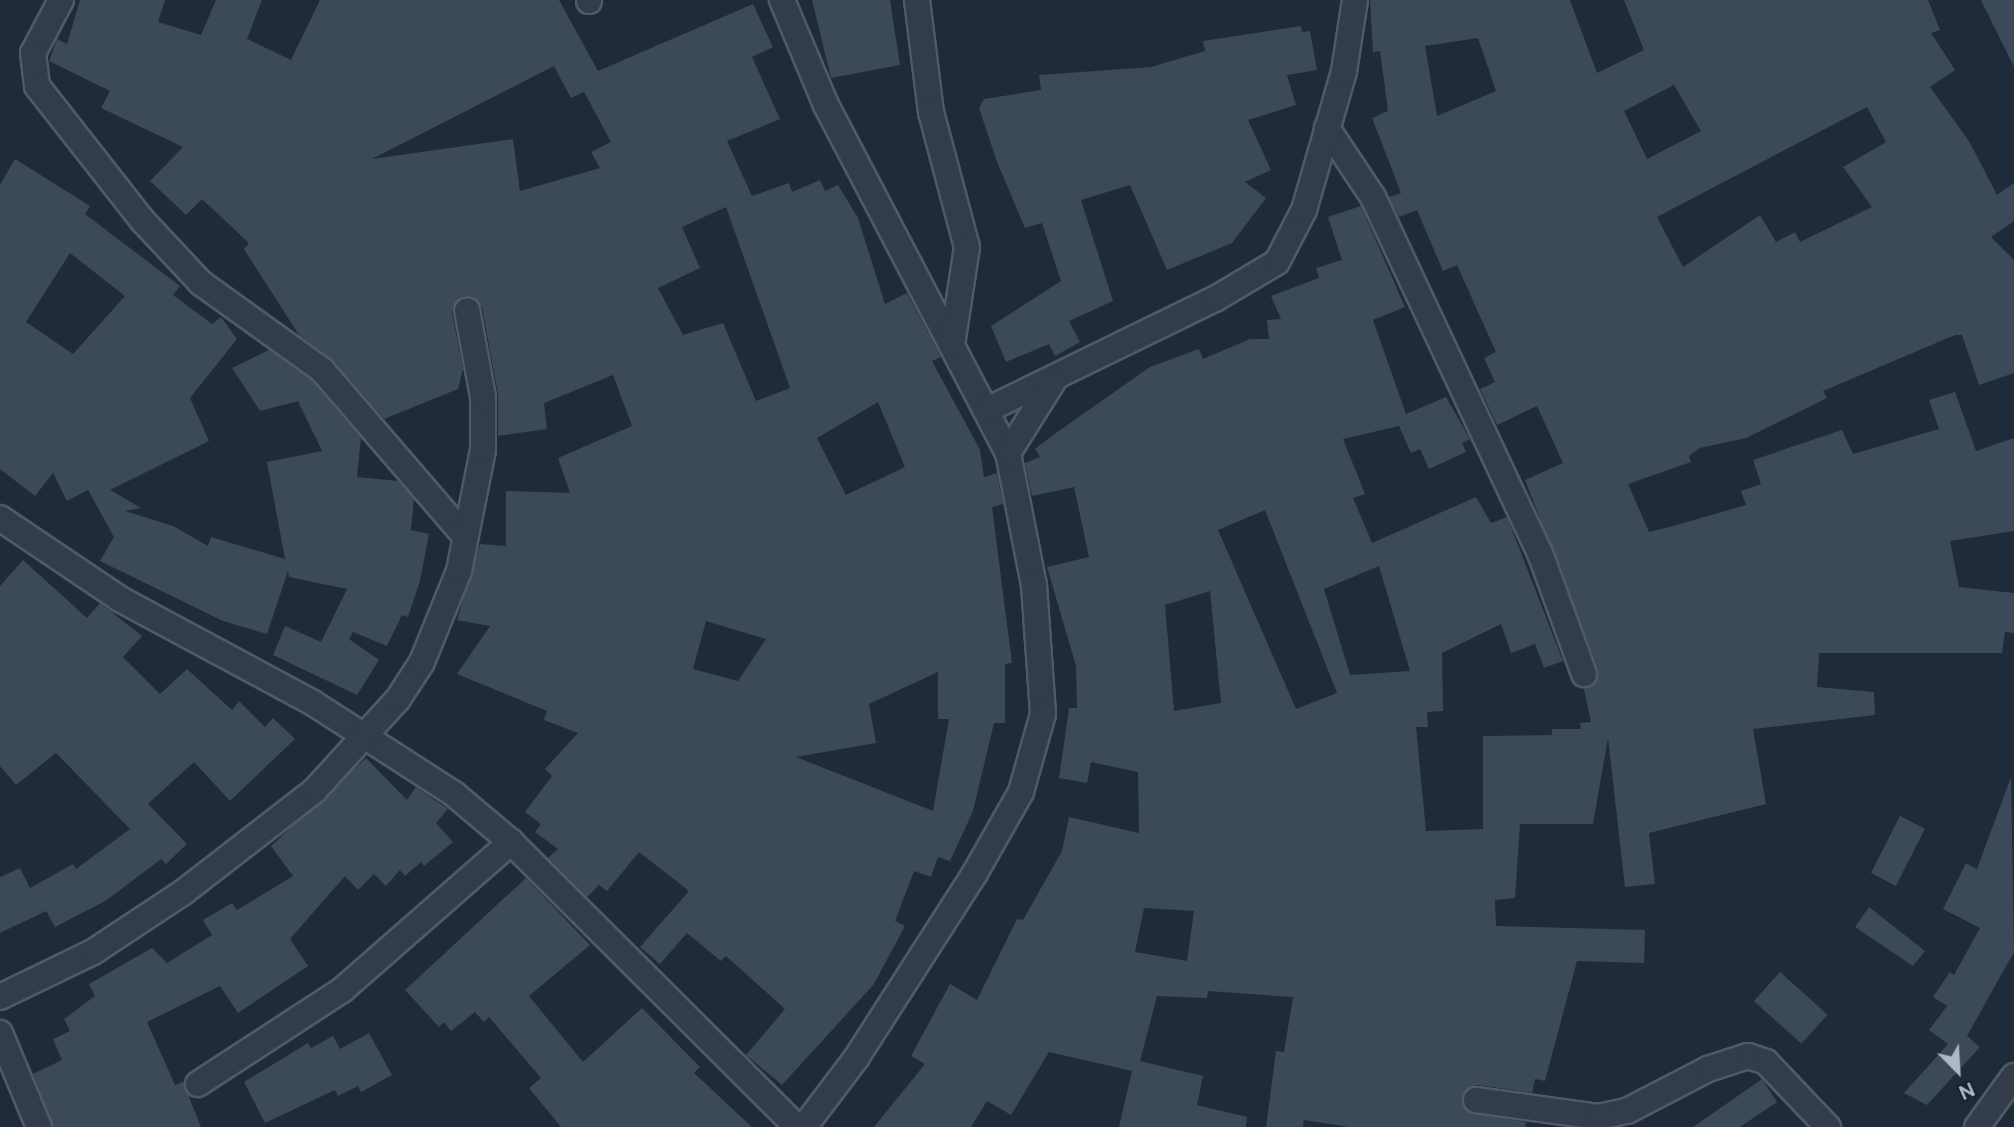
<!DOCTYPE html>
<html>
<head>
<meta charset="utf-8">
<style>
  body { margin:0 }
  #map { position:relative; width:2014px; height:1127px; overflow:hidden; background:#1f2b39; font-family:Figtree,sans-serif }
  div>[style] { position:absolute }
  [style*='--x'] { left:calc(var(--x)*1px); top:calc(var(--y)*1px); width:calc(var(--w)*1px); rotate:calc(var(--a)*1deg) }
  .building>* { inset:0; background:#3b4959; transform-origin:0 0 }
  .roads { filter:drop-shadow(2px 0 #505a67) drop-shadow(-2px 0 #505a67) drop-shadow(0 2px #505a67) drop-shadow(0 -2px #505a67) }
  .minor>* { height:24px; margin:-12px; padding:0 12px; transform-origin:12px; border-radius:12px; background:#333c49 }
  span { translate:-50% -50%; white-space:nowrap; text-align:center; line-height:1.15; -webkit-text-stroke:7px #18222d; paint-order:stroke }
  .north { position:absolute; left:1923px; top:1036px; width:70px; height:70px; -webkit-text-stroke:5px #18222d; paint-order:stroke; rotate:156deg; font-size:19px; font-weight:700; line-height:28px; text-align:center; color:#adb7c6 }
  .north::after { content:''; display:block; margin:auto; width:24px; height:32px; background:#adb7c6; clip-path:polygon(50% 0,100% 100%,50% 72%,0 100%) }
</style>
</head>
<body>
<div id="map">
  <div class="building">
    <i style="clip-path:polygon(evenodd,80px 0,165px 0,158px 22px,201px 35px,216px 0,262px 0,247px 39px,291px 60px,320px 0,559px 0,598px 71px,753px 4px,773px 47px,752px 57px,780px 119px,727px 141px,752px 196px,789px 183px,792px 192px,820px 180px,825px 191px,838px 185px,858px 218px,885px 304px,907px 293px,941px 357px,932px 361px,980px 450px,984px 477px,997px 473px,1003px 504px,992px 507px,1012px 663px,1005px 664px,1005px 723px,994px 723px,973px 811px,950px 861px,938px 857px,931px 877px,914px 871px,895px 921px,905px 926px,874px 984px,782px 1085px,746px 1055px,785px 1009px,726px 956px,721px 961px,687px 933px,660px 964px,640px 947px,689px 891px,639px 852px,607px 891px,599px 885px,587px 897px,548px 858px,558px 849px,535px 832px,541px 824px,525px 812px,552px 776px,545px 769px,578px 733px,544px 720px,547px 711px,457px 674px,490px 626px,457px 620px,480px 544px,506px 546px,506px 491px,570px 493px,558px 458px,632px 426px,613px 375px,544px 403px,547px 429px,498px 436px,498px 395px,482px 307px,464px 296px,452px 312px,463px 369px,458px 389px,384px 419px,333px 360px,299px 335px,244px 249px,249px 243px,202px 199px,186px 215px,150px 181px,183px 147px,101px 108px,110px 91px,49px 61px,57px 39px,67px 44px,80px 0,554px 66px,571px 98px,584px 92px,611px 142px,591px 152px,600px 168px,520px 191px,513px 139px,372px 159px,554px 66px,80px 0,726px 207px,790px 388px,756px 401px,723px 323px,683px 335px,658px 288px,700px 268px,682px 227px,726px 207px,80px 0,878px 402px,905px 467px,846px 495px,817px 438px,878px 402px,80px 0,706px 621px,766px 639px,738px 681px,693px 669px,706px 621px,80px 0,938px 672px,938px 719px,949px 719px,933px 811px,796px 757px,876px 743px,869px 704px,938px 672px)"></i>
    <i style="clip-path:polygon(812px 0,890px 0,900px 65px,831px 78px)"></i>
    <i style="clip-path:polygon(evenodd,1370px 0,1570px 0,1597px 73px,1644px 50px,1624px 0,1928px 0,1940px 30px,1931px 33px,1955px 70px,1930px 87px,1969px 141px,1997px 195px,2014px 183px,2014px 221px,1991px 237px,2014px 260px,2014px 373px,1979px 385px,1962px 335px,1955px 335px,1823px 391px,1827px 398px,1746px 438px,1700px 448px,1689px 456px,1691px 462px,1628px 484px,1649px 532px,1673px 526px,1746px 505px,1741px 491px,1761px 484px,1753px 460px,1842px 430px,1853px 454px,1939px 429px,1929px 400px,1955px 392px,1976px 451px,2014px 438px,2014px 531px,1950px 541px,1959px 587px,2014px 593px,2014px 633px,2005px 632px,2002px 653px,1819px 653px,1817px 687px,1874px 692px,1875px 715px,1753px 729px,1766px 804px,1649px 833px,1655px 884px,1625px 887px,1608px 738px,1593px 824px,1520px 824px,1515px 898px,1495px 900px,1496px 926px,1645px 930px,1644px 963px,1577px 961px,1545px 1081px,1535px 1079px,1532px 1093px,1478px 1085px,1464px 1091px,1467px 1112px,1526px 1122px,1525px 1127px,1349px 1127px,1304px 1120px,1303px 1127px,1266px 1127px,1276px 1051px,1284px 1052px,1293px 997px,1208px 991px,1207px 998px,1157px 996px,1140px 1061px,1203px 1076px,1197px 1105px,1247px 1117px,1246px 1127px,1119px 1127px,1132px 1071px,1049px 1052px,1011px 1115px,987px 1101px,971px 1127px,874px 1127px,925px 1064px,911px 1056px,950px 984px,977px 1000px,1017px 919px,1023px 920px,1062px 851px,1069px 817px,1139px 833px,1138px 772px,1091px 762px,1087px 783px,1059px 778px,1069px 708px,1077px 708px,1076px 666px,1047px 567px,1089px 557px,1074px 487px,1032px 496px,1025px 463px,1040px 457px,1035px 449px,1053px 435px,1150px 367px,1199px 349px,1203px 359px,1250px 339px,1269px 339px,1267px 320px,1281px 319px,1271px 296px,1319px 278px,1316px 268px,1342px 260px,1328px 217px,1361px 206px,1405px 307px,1373px 320px,1406px 414px,1446px 397px,1470px 439px,1462px 443px,1466px 452px,1429px 469px,1420px 449px,1411px 453px,1399px 426px,1343px 439px,1365px 494px,1353px 498px,1372px 543px,1476px 497px,1491px 523px,1507px 517px,1563px 661px,1544px 668px,1535px 644px,1511px 653px,1501px 624px,1442px 653px,1443px 711px,1427px 712px,1428px 727px,1416px 727px,1426px 831px,1483px 829px,1483px 736px,1552px 735px,1552px 729px,1581px 729px,1580px 723px,1591px 722px,1584px 689px,1596px 683px,1598px 669px,1525px 480px,1563px 463px,1537px 406px,1497px 425px,1480px 389px,1495px 382px,1484px 358px,1496px 352px,1457px 265px,1443px 271px,1417px 210px,1399px 217px,1389px 197px,1401px 193px,1372px 118px,1388px 111px,1380px 51px,1373px 52px,1370px 0,1478px 38px,1496px 91px,1437px 116px,1425px 46px,1478px 38px,1370px 0,1674px 85px,1701px 131px,1647px 159px,1624px 111px,1674px 85px,1370px 0,1867px 107px,1886px 142px,1843px 167px,1872px 207px,1800px 242px,1795px 232px,1776px 242px,1760px 215px,1683px 267px,1657px 217px,1867px 107px,1370px 0,1265px 510px,1337px 693px,1296px 709px,1218px 530px,1265px 510px,1370px 0,1379px 566px,1410px 671px,1350px 675px,1324px 589px,1379px 566px,1370px 0,1210px 591px,1221px 703px,1174px 711px,1165px 605px,1210px 591px,1370px 0,1144px 908px,1194px 911px,1187px 961px,1135px 952px,1144px 908px)"></i>
    <i style="clip-path:polygon(1981px 0,2014px 0,2014px 67px)"></i>
    <i style="clip-path:polygon(1301px 26px,1302px 32px,1310px 31px,1317px 70px,1287px 75px,1296px 105px,1248px 120px,1271px 170px,1245px 182px,1266px 198px,1232px 243px,1167px 270px,1130px 185px,1081px 200px,1113px 301px,1069px 321px,1080px 342px,1055px 356px,1049px 344px,1006px 362px,991px 326px,1061px 281px,1042px 223px,1025px 228px,997px 162px,979px 108px,984px 99px,1041px 90px,1039px 75px,1151px 67px,1205px 51px,1203px 41px)"></i>
    <i style="clip-path:polygon(evenodd,15px 159px,90px 206px,85px 214px,180px 286px,173px 295px,212px 324px,221px 317px,237px 339px,190px 398px,209px 441px,110px 490px,141px 508px,125px 511px,173px 526px,208px 546px,211px 537px,285px 559px,267px 462px,322px 451px,298px 401px,260px 411px,232px 368px,269px 350px,312px 381px,361px 438px,357px 477px,398px 481px,414px 499px,411px 530px,429px 534px,420px 581px,408px 617px,402px 615px,387px 646px,353px 632px,349px 639px,379px 660px,357px 695px,273px 655px,285px 626px,321px 642px,347px 589px,289px 577px,288px 571px,267px 634px,223px 621px,100px 561px,114px 537px,88px 490px,67px 501px,53px 473px,35px 496px,0 469px,0 185px,15px 159px,70px 253px,125px 296px,73px 354px,26px 322px,70px 253px)"></i>
    <i style="clip-path:polygon(23px 560px,87px 618px,100px 603px,142px 636px,123px 657px,160px 694px,187px 669px,232px 710px,239px 701px,265px 727px,273px 718px,295px 739px,230px 801px,194px 762px,148px 804px,187px 844px,166px 864px,161px 859px,107px 900px,55px 927px,46px 911px,0 933px,0 877px,20px 868px,30px 888px,73px 864px,76px 869px,130px 829px,56px 753px,16px 785px,0 766px,0 586px)"></i>
    <i style="clip-path:polygon(366px 758px,407px 800px,416px 787px,448px 809px,436px 823px,453px 842px,424px 866px,421px 862px,405px 876px,400px 870px,386px 886px,374px 874px,358px 890px,345px 876px,290px 939px,308px 966px,238px 1013px,220px 986px,147px 1022px,175px 1085px,183px 1082px,201px 1127px,54px 1127px,33px 1074px,62px 1060px,53px 1039px,70px 1031px,64px 1019px,95px 996px,89px 984px,152px 948px,167px 963px,212px 935px,203px 920px,232px 903px,237px 910px,293px 876px,271px 846px)"></i>
    <i style="clip-path:polygon(2011px 777px,2014px 952px,1967px 1036px,1980px 1047px,1927px 1105px,1904px 1093px,1948px 1044px,1929px 1030px,1947px 1006px,1933px 997px,1950px 972px,1954px 975px,1980px 928px,1943px 909px,1966px 863px,1977px 869px)"></i>
    <i style="left:1900px;top:816px;width:28px;height:64px;rotate:27deg"></i>
    <i style="clip-path:polygon(526px 878px,590px 945px,529px 996px,583px 1062px,642px 1008px,700px 1067px,694px 1073px,752px 1127px,561px 1127px,529px 1088px,541px 1078px,489px 1017px,484px 1022px,475px 1012px,451px 1031px,444px 1022px,439px 1027px,405px 990px)"></i>
    <i style="clip-path:polygon(1869px 907px,1925px 951px,1913px 966px,1855px 927px)"></i>
    <i style="left:1780px;top:972px;width:64px;height:39px;rotate:42deg"></i>
    <i style="clip-path:polygon(369px 1033px,392px 1075px,361px 1092px,358px 1086px,338px 1096px,335px 1090px,265px 1123px,244px 1082px,308px 1043px,311px 1048px,333px 1036px,340px 1049px)"></i>
    <i style="clip-path:polygon(1762px 1079px,1777px 1102px,1740px 1127px,1693px 1127px)"></i>
  </div>
  <div class="roads">
    <div class="minor">
      <i style="--x:61;--y:0;--w:60;--a:117.8"></i>
      <i style="--x:33;--y:53;--w:33;--a:83"></i>
      <i style="--x:37;--y:86;--w:172;--a:51.9"></i>
      <i style="--x:143;--y:221;--w:85;--a:46.9"></i>
      <i style="--x:201;--y:283;--w:149;--a:35.7"></i>
      <i style="--x:322;--y:370;--w:219;--a:49.3"></i>
      <i style="--x:589;--y:0;--w:1;--a:90"></i>
      <i style="--x:782;--y:0;--w:114;--a:67.3"></i>
      <i style="--x:826;--y:105;--w:393;--a:62.4"></i>
      <i style="--x:1008;--y:453;--w:135;--a:78.9"></i>
      <i style="--x:1034;--y:585;--w:129;--a:86"></i>
      <i style="--x:1043;--y:714;--w:81;--a:105.8"></i>
      <i style="--x:1021;--y:792;--w:93;--a:119.6"></i>
      <i style="--x:975;--y:873;--w:219;--a:122.7"></i>
      <i style="--x:857;--y:1057;--w:88;--a:127.1"></i>
      <i style="--x:917;--y:0;--w:113;--a:82.9"></i>
      <i style="--x:931;--y:112;--w:140;--a:75.1"></i>
      <i style="--x:967;--y:247;--w:99;--a:98.7"></i>
      <i style="--x:1327;--y:128;--w:83;--a:56.3"></i>
      <i style="--x:1373;--y:197;--w:393;--a:64.9"></i>
      <i style="--x:1540;--y:553;--w:129;--a:70"></i>
      <i style="--x:987;--y:410;--w:254;--a:-26"></i>
      <i style="--x:1215;--y:299;--w:72;--a:-30.8"></i>
      <i style="--x:1277;--y:262;--w:59;--a:-62.6"></i>
      <i style="--x:1304;--y:210;--w:145;--a:-73.9"></i>
      <i style="--x:1344;--y:71;--w:72;--a:-81.2"></i>
      <i style="--x:1008;--y:453;--w:86;--a:-57.8"></i>
      <i style="--x:0;--y:518;--w:145;--a:34"></i>
      <i style="--x:120;--y:599;--w:219;--a:28.3"></i>
      <i style="--x:313;--y:703;--w:168;--a:32.8"></i>
      <i style="--x:454;--y:794;--w:75;--a:40.1"></i>
      <i style="--x:511;--y:842;--w:404;--a:44.9"></i>
      <i style="--x:0;--y:997;--w:103;--a:-25.8"></i>
      <i style="--x:93;--y:952;--w:110;--a:-33.5"></i>
      <i style="--x:185;--y:891;--w:163;--a:-37.8"></i>
      <i style="--x:314;--y:791;--w:125;--a:-47.6"></i>
      <i style="--x:398;--y:699;--w:44;--a:-57"></i>
      <i style="--x:422;--y:662;--w:98;--a:-67.9"></i>
      <i style="--x:459;--y:571;--w:123;--a:-78.8"></i>
      <i style="--x:483;--y:450;--w:53;--a:-90"></i>
      <i style="--x:483;--y:397;--w:88;--a:-100.4"></i>
      <i style="--x:0;--y:1033;--w:102;--a:67.5"></i>
      <i style="--x:198;--y:1084;--w:172;--a:-33.1"></i>
      <i style="--x:342;--y:990;--w:225;--a:-41.2"></i>
      <i style="--x:1476;--y:1100;--w:123;--a:7.9"></i>
      <i style="--x:1598;--y:1117;--w:30;--a:-12"></i>
      <i style="--x:1627;--y:1111;--w:91;--a:-27.4"></i>
      <i style="--x:1708;--y:1069;--w:42;--a:-18"></i>
      <i style="--x:1748;--y:1056;--w:19;--a:18"></i>
      <i style="--x:1766;--y:1062;--w:90;--a:46.4"></i>
      <i style="--x:1977;--y:1127;--w:63;--a:-54"></i>
    </div>
  </div>
  <div class="north">N</div>
</div>
</body>
</html>
